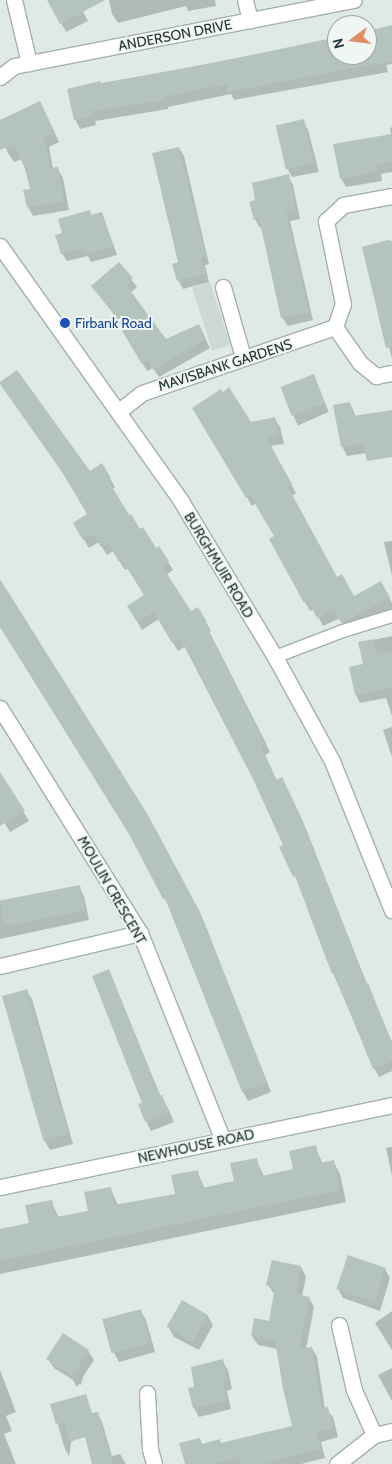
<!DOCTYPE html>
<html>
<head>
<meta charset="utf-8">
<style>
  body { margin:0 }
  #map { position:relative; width:392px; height:1464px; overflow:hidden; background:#dfe9e5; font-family:Cabin,sans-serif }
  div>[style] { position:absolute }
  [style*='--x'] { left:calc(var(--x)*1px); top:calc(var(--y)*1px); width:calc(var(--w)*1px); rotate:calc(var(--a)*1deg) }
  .built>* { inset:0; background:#ced8d4; transform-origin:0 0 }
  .shadow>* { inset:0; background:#0003; transform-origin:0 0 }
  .building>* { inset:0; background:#b5c3be; transform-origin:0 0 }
  .roads { filter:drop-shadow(1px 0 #a3b0ac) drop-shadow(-1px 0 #a3b0ac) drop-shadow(0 1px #a3b0ac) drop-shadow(0 -1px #a3b0ac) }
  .lane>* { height:12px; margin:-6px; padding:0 6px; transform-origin:6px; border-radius:6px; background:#fff }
  .street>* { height:15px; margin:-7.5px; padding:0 7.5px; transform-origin:7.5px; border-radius:7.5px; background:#fff }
  .secondary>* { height:15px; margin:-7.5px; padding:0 7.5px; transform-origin:7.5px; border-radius:7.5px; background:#fff }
  .dots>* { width:14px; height:14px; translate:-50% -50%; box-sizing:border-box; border:2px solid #eff6f3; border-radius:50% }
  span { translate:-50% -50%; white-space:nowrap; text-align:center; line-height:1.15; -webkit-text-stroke:4px #eff6f3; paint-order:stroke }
  .street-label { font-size:14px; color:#223633 }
  .transit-label { font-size:14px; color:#164399 }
  .left { translate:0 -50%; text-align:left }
  .north { position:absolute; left:327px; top:15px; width:50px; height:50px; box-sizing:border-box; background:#eff6f3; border:1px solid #9da9a6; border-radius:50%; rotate:255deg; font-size:14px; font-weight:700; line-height:20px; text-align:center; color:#223633 }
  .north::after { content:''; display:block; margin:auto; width:18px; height:22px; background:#e18e65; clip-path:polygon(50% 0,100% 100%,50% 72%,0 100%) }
</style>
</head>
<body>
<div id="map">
  <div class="built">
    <i style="left:210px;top:282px;width:66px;height:19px;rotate:72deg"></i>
  </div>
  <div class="shadow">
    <i style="clip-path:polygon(49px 0,77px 0,88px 21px,66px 32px)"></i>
    <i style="clip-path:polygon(109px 0,215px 0,216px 6px,188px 11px,186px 6px,118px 23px,112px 14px)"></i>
    <i style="clip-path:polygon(392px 26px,392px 64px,386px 65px,388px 72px,234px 100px,231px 94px,168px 107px,168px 109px,95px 121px,96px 125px,80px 129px,75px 119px,101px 84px,337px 39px,337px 55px,367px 55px,367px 32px)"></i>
    <i style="clip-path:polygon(45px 112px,59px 142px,49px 147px,53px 169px,57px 168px,63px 178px,69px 210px,33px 216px,28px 207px,25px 191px,31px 190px,26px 169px,22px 159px,14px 162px,8px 153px,0 136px,0 122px)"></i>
    <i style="clip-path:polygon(303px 121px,308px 130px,319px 172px,292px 177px,287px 168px,278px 127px)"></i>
    <i style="clip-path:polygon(392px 127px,392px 172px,381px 174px,382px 181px,346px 187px,341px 178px,391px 135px,390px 128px)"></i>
    <i style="clip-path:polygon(179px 148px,184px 156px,209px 264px,205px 265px,209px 282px,183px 289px,178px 280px)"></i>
    <i style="clip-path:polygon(288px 176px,293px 185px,300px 219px,290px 221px,313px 320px,288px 326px,282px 317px,262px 227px,260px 228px,255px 219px,257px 201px)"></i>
    <i style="clip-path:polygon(89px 211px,92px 216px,102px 213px,117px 255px,91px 262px,88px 256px,67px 261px,62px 253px,64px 234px)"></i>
    <i style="clip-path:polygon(392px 242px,392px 359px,364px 248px)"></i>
    <i style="clip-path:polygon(119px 264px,137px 287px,130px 293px,166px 340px,203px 334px,210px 348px,159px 377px,153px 368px,147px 371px,124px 331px,126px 330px,92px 286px)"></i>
    <i style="left:313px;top:376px;width:39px;height:34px;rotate:66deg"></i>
    <i style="clip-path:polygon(350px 403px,356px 417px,392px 412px,392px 449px,347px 456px,342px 446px)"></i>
    <i style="clip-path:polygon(194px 408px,250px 424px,275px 419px,280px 427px,284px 444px,270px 446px,296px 493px,292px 496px,337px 578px,353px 597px,386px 592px,392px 603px,392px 609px,348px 631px,340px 618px,323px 626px,314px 609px,310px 611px,305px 602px,276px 537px,256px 503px,252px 506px)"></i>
    <i style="clip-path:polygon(102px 465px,115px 487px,112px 489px,128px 517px,156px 550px,159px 548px,168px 562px,173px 570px,166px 575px,190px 613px,198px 609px,211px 631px,209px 632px,270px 752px,265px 755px,277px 781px,306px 829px,367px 984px,392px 1042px,392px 1071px,379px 1077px,374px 1068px,333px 973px,299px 885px,281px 847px,285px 845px,255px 781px,186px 646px,178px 651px,159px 619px,142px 630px,128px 606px,146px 595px,128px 568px,125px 570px,113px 551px,107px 555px,99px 542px,89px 548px,74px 523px,89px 515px,90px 473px)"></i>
    <i style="clip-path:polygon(392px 541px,392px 576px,384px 542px)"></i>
    <i style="clip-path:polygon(0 581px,153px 826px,204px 922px,271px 1092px,248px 1101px,243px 1092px,169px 907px,133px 838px,0 625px)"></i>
    <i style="clip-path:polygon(392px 636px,392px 716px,386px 698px,360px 703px,356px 695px,364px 665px,359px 643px)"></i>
    <i style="clip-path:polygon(392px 727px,392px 757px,383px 730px)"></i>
    <i style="clip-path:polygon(0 774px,29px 821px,10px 832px,0 816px)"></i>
    <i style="clip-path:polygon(79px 887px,84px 896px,89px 920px,0 939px,0 903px)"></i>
    <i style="clip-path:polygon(109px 971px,161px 1097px,167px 1106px,174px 1122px,151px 1131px,146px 1121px,144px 1104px)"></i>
    <i style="clip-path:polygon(26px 990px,32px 999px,73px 1144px,50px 1150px,45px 1141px)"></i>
    <i style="clip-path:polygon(315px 1147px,323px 1164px,333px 1161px,340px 1174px,346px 1202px,0 1274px,0 1230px,30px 1224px,51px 1201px,59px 1218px,89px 1211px,110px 1188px,118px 1205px,177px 1195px,197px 1171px,205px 1189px,236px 1182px,256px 1160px,264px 1176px,294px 1170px)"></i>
    <i style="clip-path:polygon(392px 1147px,392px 1176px,386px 1148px)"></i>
    <i style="clip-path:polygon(301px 1267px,306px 1277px,302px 1296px,309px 1298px,314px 1307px,306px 1349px,312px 1348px,317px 1357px,325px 1409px,333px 1417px,338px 1437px,321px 1442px,325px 1458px,301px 1464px,186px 1464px,199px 1439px,203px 1445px,221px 1444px,294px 1427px,278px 1349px,258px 1345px,252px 1336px,270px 1323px,275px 1295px,268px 1285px)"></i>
    <i style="clip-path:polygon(385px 1269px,390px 1278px,380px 1311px,343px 1298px,338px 1289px)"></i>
    <i style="clip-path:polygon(140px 1310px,146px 1320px,155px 1352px,119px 1362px,114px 1353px,105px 1320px)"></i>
    <i style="clip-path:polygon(392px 1311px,392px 1350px,375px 1323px)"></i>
    <i style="clip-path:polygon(207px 1315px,213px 1325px,199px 1350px,174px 1337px,169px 1328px)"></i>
    <i style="clip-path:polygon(88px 1351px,94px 1360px,83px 1377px,81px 1385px,79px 1384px,77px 1387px,73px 1380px,54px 1368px,48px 1359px)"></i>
    <i style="clip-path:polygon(222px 1361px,228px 1370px,232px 1389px,227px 1391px,231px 1409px,199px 1417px,194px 1408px,189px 1389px,195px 1388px)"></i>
    <i style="clip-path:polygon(392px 1368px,392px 1401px,378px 1375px)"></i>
    <i style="clip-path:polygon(0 1370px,16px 1412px,6px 1416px,12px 1431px,4px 1434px,16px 1464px,0 1464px)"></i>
    <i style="clip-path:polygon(52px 1405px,77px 1408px,69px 1456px,65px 1449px)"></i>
    <i style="clip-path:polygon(97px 1413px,102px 1422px,112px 1456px,120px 1454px,126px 1464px,93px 1464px)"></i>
  </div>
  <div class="building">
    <i style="clip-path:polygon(47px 0,105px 0,60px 24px)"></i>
    <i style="clip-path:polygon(392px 25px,392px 61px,228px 92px,226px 84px,163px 97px,164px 100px,91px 111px,92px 116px,74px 120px,67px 89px,100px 81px,101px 83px,199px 66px,337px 37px,337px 55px,367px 55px,367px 31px)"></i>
    <i style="clip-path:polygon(40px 101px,55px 133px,44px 138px,50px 168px,58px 167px,64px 201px,27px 207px,23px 190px,30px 189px,25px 169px,14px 144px,0 150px,0 120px)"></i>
    <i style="left:304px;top:119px;width:45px;height:29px;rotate:77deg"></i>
    <i style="clip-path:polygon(392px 134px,392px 162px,376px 165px,377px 171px,340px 179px,333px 144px)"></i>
    <i style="clip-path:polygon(179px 147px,206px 256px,201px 257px,206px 274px,177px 281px,172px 264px,178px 262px,152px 153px)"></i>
    <i style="clip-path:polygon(289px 174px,296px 210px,286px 212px,309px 312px,281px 318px,259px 218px,254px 220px,249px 202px,255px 200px,252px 183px)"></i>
    <i style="clip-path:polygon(90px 210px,91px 215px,102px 212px,113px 247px,85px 254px,84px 248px,61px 254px,55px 235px,62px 233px,58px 219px)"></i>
    <i style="clip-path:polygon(388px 240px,392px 241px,392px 347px,386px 348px,362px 247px)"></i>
    <i style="clip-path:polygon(119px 262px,133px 278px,126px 285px,166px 339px,199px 324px,206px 339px,153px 370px,148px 360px,142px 364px,122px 331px,126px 329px,91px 286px)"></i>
    <i style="clip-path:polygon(17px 370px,90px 471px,102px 463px,111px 478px,108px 480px,129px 515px,131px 514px,140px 529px,143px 527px,156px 548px,159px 546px,169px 561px,162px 566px,191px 611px,198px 607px,207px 622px,205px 623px,266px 743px,261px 746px,276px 780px,282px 777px,302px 819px,366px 984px,368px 983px,392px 1043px,392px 1061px,373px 1069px,334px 973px,332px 974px,295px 876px,293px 877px,279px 847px,283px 845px,254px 781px,180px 638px,172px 643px,154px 612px,137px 622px,127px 606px,144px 595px,122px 560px,119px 562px,108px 543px,101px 547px,93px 534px,83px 540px,73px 523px,87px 514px,62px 472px,0 384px,0 382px)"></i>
    <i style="left:314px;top:374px;width:31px;height:36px;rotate:69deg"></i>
    <i style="clip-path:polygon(229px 387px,251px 422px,275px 417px,279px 435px,266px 437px,292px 484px,288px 487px,337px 577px,342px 574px,354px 596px,381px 581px,390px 598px,341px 623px,334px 609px,317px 618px,308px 601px,304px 603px,269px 539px,274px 536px,250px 495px,246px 498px,192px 408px,221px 389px,223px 392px)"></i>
    <i style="clip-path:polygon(350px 402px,353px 416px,392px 410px,392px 457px,367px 461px,363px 444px,341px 447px,333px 405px)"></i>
    <i style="clip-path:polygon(0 579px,148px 815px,200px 912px,267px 1082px,242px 1092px,165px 898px,163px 899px,129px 834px,0 627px)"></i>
    <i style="clip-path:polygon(374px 639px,377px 654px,392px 651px,392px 688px,355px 695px,349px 667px,363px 664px,358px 642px)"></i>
    <i style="clip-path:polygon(0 772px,25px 811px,0 826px)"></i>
    <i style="left:80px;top:885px;width:26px;height:82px;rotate:79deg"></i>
    <i style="clip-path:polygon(109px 969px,160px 1096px,162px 1095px,169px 1112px,145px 1122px,138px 1104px,142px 1103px,92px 976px)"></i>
    <i style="left:27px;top:989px;width:151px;height:26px;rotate:74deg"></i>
    <i style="clip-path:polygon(316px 1145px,319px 1163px,334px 1160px,340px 1190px,0 1261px,0 1229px,29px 1223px,25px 1205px,52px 1200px,56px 1217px,88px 1211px,84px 1192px,111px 1187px,114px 1205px,175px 1194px,171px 1175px,198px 1170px,202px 1188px,234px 1181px,230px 1163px,257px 1158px,261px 1176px,293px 1169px,289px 1151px)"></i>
    <i style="left:348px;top:1255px;width:40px;height:36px;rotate:19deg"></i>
    <i style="clip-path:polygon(272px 1260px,301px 1266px,296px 1294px,310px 1297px,299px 1349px,312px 1347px,322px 1408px,328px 1407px,333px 1428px,316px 1432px,321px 1448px,265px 1464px,241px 1464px,239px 1458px,212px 1464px,185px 1464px,179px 1443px,200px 1438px,202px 1444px,220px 1439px,221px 1443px,292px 1426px,283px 1389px,275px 1341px,251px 1336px,254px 1318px,269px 1321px,275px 1287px,266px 1285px)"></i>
    <i style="left:182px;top:1300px;width:30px;height:31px;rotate:30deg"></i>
    <i style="left:141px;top:1309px;width:35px;height:40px;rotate:75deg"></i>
    <i style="left:63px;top:1333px;width:31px;height:31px;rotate:33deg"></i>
    <i style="clip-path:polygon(223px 1359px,228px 1380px,222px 1381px,227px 1400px,193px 1408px,188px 1388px,194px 1387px,191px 1367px)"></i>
    <i style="clip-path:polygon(86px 1394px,92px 1413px,98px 1412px,113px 1464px,92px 1464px,85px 1437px,69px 1442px,64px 1422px,56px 1424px,50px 1404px)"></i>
  </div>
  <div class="roads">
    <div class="lane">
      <i style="--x:275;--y:657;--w:73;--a:-20.9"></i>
      <i style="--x:343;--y:631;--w:51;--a:-17"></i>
    </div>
    <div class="street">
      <i style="--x:14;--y:0;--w:65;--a:76.6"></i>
      <i style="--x:245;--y:0;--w:21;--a:76"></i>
      <i style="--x:0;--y:77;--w:18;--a:-38"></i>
      <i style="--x:14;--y:66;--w:346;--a:-11"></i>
      <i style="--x:223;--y:287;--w:73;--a:74.1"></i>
      <i style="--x:335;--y:327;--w:24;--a:-71"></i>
      <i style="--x:343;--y:304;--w:85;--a:-101.6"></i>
      <i style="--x:326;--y:221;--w:23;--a:-43"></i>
      <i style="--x:343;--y:205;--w:50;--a:-10.4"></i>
      <i style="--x:119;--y:411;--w:29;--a:-38"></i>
      <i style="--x:142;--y:393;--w:204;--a:-18.9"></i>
      <i style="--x:335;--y:327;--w:44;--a:55.2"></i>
      <i style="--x:360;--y:363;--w:21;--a:39"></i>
      <i style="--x:376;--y:376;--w:16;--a:-11"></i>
      <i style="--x:0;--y:708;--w:265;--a:58.1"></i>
      <i style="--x:140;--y:933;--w:223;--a:68.2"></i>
      <i style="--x:0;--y:966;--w:144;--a:-13.3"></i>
      <i style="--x:339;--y:1325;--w:67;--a:77"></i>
      <i style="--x:354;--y:1390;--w:49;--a:66"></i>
      <i style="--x:147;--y:1393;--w:56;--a:86.9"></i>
      <i style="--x:150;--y:1449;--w:16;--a:75"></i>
      <i style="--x:337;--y:1464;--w:47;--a:-38.1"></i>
      <i style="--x:374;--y:1435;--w:18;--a:-13"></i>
    </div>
    <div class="secondary">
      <i style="--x:0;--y:246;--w:313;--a:54.6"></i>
      <i style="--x:181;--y:501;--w:182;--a:58.9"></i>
      <i style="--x:275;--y:657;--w:119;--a:61.3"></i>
      <i style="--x:332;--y:761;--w:161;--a:68.1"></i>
      <i style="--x:0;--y:1187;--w:400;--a:-11.8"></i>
    </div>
  </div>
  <div class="dots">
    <i style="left:65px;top:323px;background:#1a4fb4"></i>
  </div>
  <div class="street-label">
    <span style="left:175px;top:35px;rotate:-11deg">ANDERSON DRIVE</span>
    <span style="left:225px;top:365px;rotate:-18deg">MAVISBANK GARDENS</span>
    <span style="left:219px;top:565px;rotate:59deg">BURGHMUIR ROAD</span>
    <span style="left:112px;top:890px;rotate:60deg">MOULIN CRESCENT</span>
    <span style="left:196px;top:1146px;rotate:-12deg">NEWHOUSE ROAD</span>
  </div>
  <div class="transit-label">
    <span class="left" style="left:75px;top:323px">Firbank Road</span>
  </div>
  <div class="north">N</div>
</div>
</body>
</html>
